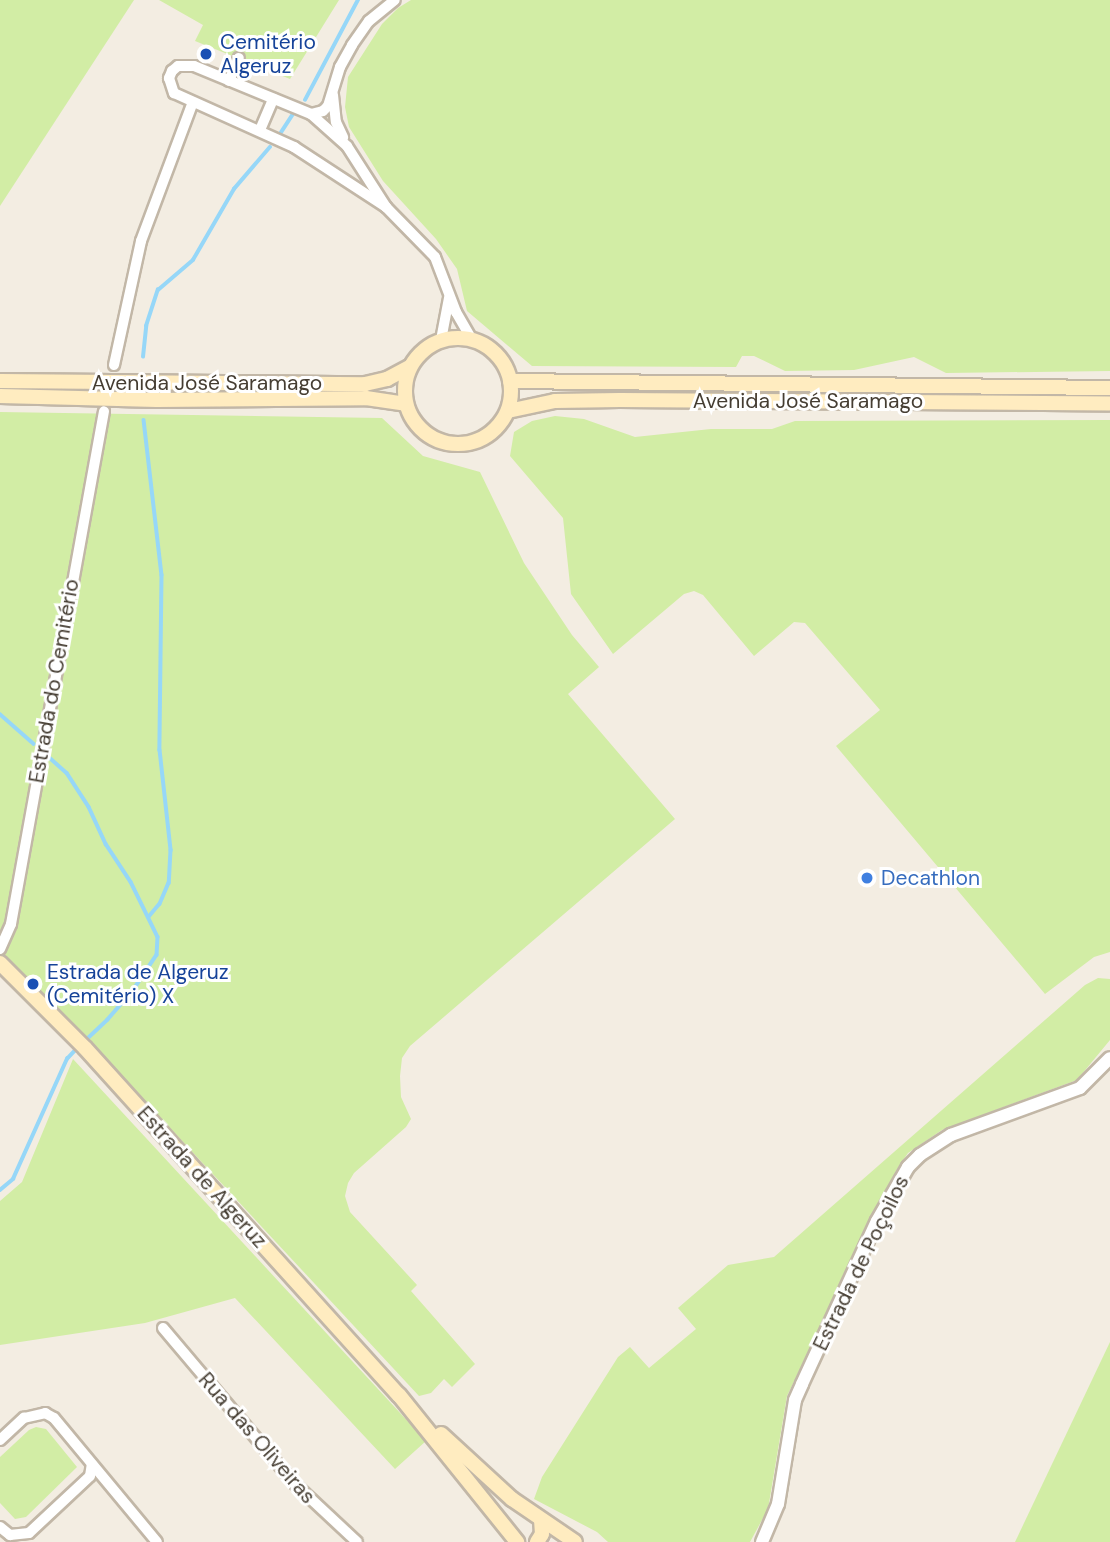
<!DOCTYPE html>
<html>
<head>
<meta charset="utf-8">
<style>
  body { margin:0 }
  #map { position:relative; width:1110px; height:1542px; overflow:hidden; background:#f3ede2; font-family:"DM Sans",sans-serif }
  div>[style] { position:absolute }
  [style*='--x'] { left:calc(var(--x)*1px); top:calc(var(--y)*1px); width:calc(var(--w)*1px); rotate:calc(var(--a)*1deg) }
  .green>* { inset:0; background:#d2eda5 }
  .stream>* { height:3.5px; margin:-1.75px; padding:0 1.75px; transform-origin:1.75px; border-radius:1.75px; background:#96d7f8 }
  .roads { filter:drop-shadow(2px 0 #c2b7a7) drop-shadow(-2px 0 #c2b7a7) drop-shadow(0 2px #c2b7a7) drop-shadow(0 -2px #c2b7a7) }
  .minor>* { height:10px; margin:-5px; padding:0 5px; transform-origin:5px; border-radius:5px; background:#fff }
  .tertiary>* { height:12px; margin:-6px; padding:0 6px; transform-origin:6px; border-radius:6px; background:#fff }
  .secondary>* { height:14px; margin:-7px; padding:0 7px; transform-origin:7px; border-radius:7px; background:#ffecc0 }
  .secondary>.ring { margin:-7px; padding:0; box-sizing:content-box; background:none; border:14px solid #ffecc0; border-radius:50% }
  .dots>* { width:19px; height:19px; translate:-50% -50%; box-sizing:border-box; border:4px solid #fff; border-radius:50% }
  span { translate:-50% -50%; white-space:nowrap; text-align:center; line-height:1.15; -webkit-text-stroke:6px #fff; paint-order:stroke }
  .transit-label { font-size:21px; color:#164399 }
  .left { translate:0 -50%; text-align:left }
  .street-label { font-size:21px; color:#453d32 }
  .shop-label { font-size:21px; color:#366cbe }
</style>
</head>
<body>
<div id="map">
  <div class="green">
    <i style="clip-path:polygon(0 0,134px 0,0 206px)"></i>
    <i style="clip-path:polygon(159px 0,339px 0,290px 79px,195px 41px,203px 25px)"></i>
    <i style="clip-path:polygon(411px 0,1110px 0,1110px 371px,946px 373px,914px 357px,854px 370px,785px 371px,754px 356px,742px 356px,736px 367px,532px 366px,467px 311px,457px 269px,436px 239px,383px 181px,349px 127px,345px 107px,348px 77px,382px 24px,398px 8px)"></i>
    <i style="clip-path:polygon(0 412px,382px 418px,423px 456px,480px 472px,524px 563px,572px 635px,599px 667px,568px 694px,675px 819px,410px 1046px,402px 1058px,400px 1076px,401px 1097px,411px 1119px,406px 1127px,354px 1173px,348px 1183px,345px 1196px,350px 1212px,417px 1285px,411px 1291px,475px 1364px,452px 1387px,444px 1379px,431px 1393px,419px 1396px,91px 1043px,0 967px)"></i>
    <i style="clip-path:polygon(555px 416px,584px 419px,635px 437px,711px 429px,772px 429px,795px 421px,1110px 420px,1110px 952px,1094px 957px,1045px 994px,836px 746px,880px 710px,805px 623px,794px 622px,754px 656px,703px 595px,694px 591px,684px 594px,613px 654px,571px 594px,563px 518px,510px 456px,514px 432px,532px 421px)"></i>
    <i style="clip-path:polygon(1098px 978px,1110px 979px,1110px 1040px,1077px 1080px,942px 1130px,908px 1153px,897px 1169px,787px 1396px,768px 1509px,750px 1542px,608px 1542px,597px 1532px,534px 1499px,542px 1477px,618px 1357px,630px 1347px,649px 1368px,696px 1329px,678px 1308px,728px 1265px,774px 1257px,1085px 985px)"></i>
    <i style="clip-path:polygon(73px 1059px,426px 1441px,395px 1469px,235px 1298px,145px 1323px,0 1345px,0 1201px,22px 1182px)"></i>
    <i style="clip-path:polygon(1110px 1342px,1110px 1542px,1015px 1542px)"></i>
    <i style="clip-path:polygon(36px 1427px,46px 1429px,77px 1467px,26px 1517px,15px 1519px,0 1503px,0 1457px,29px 1430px)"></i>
  </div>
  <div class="stream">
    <i style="--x:305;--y:100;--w:113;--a:-62.1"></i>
    <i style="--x:280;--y:134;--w:24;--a:-57"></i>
    <i style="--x:143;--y:357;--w:31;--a:-84"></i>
    <i style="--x:146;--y:326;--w:38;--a:-72"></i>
    <i style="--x:158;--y:290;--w:46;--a:-40.6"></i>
    <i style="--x:193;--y:260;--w:82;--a:-60"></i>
    <i style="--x:234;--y:189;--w:55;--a:-49.4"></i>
    <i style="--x:144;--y:420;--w:156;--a:83.4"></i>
    <i style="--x:162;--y:575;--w:175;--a:90.7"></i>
    <i style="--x:160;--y:750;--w:101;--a:83.7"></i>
    <i style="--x:171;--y:850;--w:33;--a:93"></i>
    <i style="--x:169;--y:883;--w:23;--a:113"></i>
    <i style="--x:160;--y:904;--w:17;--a:130"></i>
    <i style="--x:0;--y:714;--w:45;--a:41.4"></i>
    <i style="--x:49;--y:757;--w:24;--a:42"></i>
    <i style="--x:67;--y:773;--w:40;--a:57.1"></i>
    <i style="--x:89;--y:807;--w:41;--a:65.3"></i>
    <i style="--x:106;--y:844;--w:45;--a:56.7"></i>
    <i style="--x:131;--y:882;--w:61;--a:63.9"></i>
    <i style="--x:158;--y:937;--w:18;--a:93"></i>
    <i style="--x:157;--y:955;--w:43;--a:123.7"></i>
    <i style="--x:133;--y:991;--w:38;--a:131"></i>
    <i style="--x:108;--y:1020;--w:33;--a:137"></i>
    <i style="--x:0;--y:1190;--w:17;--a:-40"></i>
    <i style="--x:13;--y:1179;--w:132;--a:-65.8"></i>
    <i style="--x:67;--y:1059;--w:16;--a:-47"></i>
  </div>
  <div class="roads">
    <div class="minor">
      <i style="--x:229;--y:81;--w:25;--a:-67"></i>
      <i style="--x:333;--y:95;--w:27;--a:84"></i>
      <i style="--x:336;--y:122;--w:17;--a:65"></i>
      <i style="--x:311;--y:114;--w:12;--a:-14"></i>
      <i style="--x:323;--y:111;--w:7;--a:-45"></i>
      <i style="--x:328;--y:106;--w:41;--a:-72.9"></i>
      <i style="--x:340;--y:67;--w:25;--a:-61"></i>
      <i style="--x:352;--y:45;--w:29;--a:-55"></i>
      <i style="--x:369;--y:21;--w:33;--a:-39"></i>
      <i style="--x:260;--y:130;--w:34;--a:-67"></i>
      <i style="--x:386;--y:207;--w:72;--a:-122.6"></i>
      <i style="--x:347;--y:146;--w:48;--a:-138.4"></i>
      <i style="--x:311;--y:114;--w:126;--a:-157.7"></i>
      <i style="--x:194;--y:66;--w:16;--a:180"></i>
      <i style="--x:178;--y:66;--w:8;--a:140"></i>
      <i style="--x:172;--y:71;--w:8;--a:113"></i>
      <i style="--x:169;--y:78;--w:16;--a:72"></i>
      <i style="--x:174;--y:93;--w:132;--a:24.2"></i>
      <i style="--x:294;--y:147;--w:110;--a:33.1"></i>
      <i style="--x:386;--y:207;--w:70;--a:45.6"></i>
      <i style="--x:435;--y:257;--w:59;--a:69.1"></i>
      <i style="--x:456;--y:312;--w:32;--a:60"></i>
      <i style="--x:441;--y:340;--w:43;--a:-79.2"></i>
      <i style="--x:114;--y:365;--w:127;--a:-77.7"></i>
      <i style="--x:141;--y:241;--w:148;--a:-69.5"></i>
      <i style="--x:0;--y:949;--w:27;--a:-66"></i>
      <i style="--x:11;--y:924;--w:521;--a:-79.72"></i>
      <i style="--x:163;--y:1328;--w:203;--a:49.8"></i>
      <i style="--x:294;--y:1483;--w:86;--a:43.1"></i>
      <i style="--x:0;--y:1440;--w:33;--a:-43"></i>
      <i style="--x:24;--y:1418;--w:22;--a:-13"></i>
      <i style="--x:45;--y:1413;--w:10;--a:29"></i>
      <i style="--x:54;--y:1418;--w:161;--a:50.3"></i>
      <i style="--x:0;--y:1527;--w:13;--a:39"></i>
      <i style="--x:10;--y:1535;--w:19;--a:-6"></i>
      <i style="--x:29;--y:1533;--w:83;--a:-43.1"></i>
      <i style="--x:90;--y:1476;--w:12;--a:-81"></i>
    </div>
    <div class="tertiary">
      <i style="--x:762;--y:1542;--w:41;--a:-67.2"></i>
      <i style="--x:778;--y:1504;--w:105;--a:-80.7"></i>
      <i style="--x:795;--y:1400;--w:17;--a:-66"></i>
      <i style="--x:802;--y:1384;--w:179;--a:-65.3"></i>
      <i style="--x:877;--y:1221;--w:62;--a:-60.1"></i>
      <i style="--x:908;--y:1167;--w:17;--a:-45"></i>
      <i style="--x:920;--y:1155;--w:37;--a:-33"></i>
      <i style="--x:951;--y:1135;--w:137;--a:-20"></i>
      <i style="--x:1080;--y:1088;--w:42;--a:-45"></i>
    </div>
    <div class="secondary">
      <i class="ring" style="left:405px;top:338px;width:92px;height:92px"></i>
      <i style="--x:0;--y:381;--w:365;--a:0.5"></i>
      <i style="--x:365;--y:384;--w:23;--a:-13"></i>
      <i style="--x:387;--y:379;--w:26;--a:-28"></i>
      <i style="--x:510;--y:381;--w:600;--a:0.67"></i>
      <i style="--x:0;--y:396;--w:157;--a:1.5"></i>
      <i style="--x:157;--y:400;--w:209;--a:-0.5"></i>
      <i style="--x:366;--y:398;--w:40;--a:8.5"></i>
      <i style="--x:508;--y:411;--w:48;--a:-12"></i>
      <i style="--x:555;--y:401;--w:65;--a:-0.9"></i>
      <i style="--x:620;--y:400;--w:490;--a:0.4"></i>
      <i style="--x:0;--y:963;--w:120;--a:45"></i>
      <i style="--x:85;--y:1048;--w:468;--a:47.9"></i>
      <i style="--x:399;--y:1395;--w:189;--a:51.2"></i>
      <i style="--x:441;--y:1434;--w:96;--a:42.5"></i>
      <i style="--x:512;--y:1499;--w:76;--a:34.3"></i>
      <i style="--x:537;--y:1542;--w:9;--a:-58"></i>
      <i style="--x:542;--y:1534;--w:13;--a:-94"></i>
    </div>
  </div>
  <div class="dots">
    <i style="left:206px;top:54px;background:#1a4fb4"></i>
    <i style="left:867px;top:878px;background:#3f7fe0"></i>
    <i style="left:33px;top:984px;background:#1a4fb4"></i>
  </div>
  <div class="transit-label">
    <span class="left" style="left:220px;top:54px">Cemitério<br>Algeruz</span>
    <span class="left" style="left:47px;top:984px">Estrada de Algeruz<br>(Cemitério) X</span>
  </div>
  <div class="street-label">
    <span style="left:207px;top:383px">Avenida José Saramago</span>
    <span style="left:808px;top:401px">Avenida José Saramago</span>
    <span style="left:54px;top:681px;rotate:-80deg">Estrada do Cemitério</span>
    <span style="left:202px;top:1177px;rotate:48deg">Estrada de Algeruz</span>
    <span style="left:861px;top:1263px;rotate:-64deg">Estrada de Poçoilos</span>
    <span style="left:257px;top:1438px;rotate:49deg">Rua das Oliveiras</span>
  </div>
  <div class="shop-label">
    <span class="left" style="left:881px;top:878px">Decathlon</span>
  </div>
</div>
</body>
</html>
